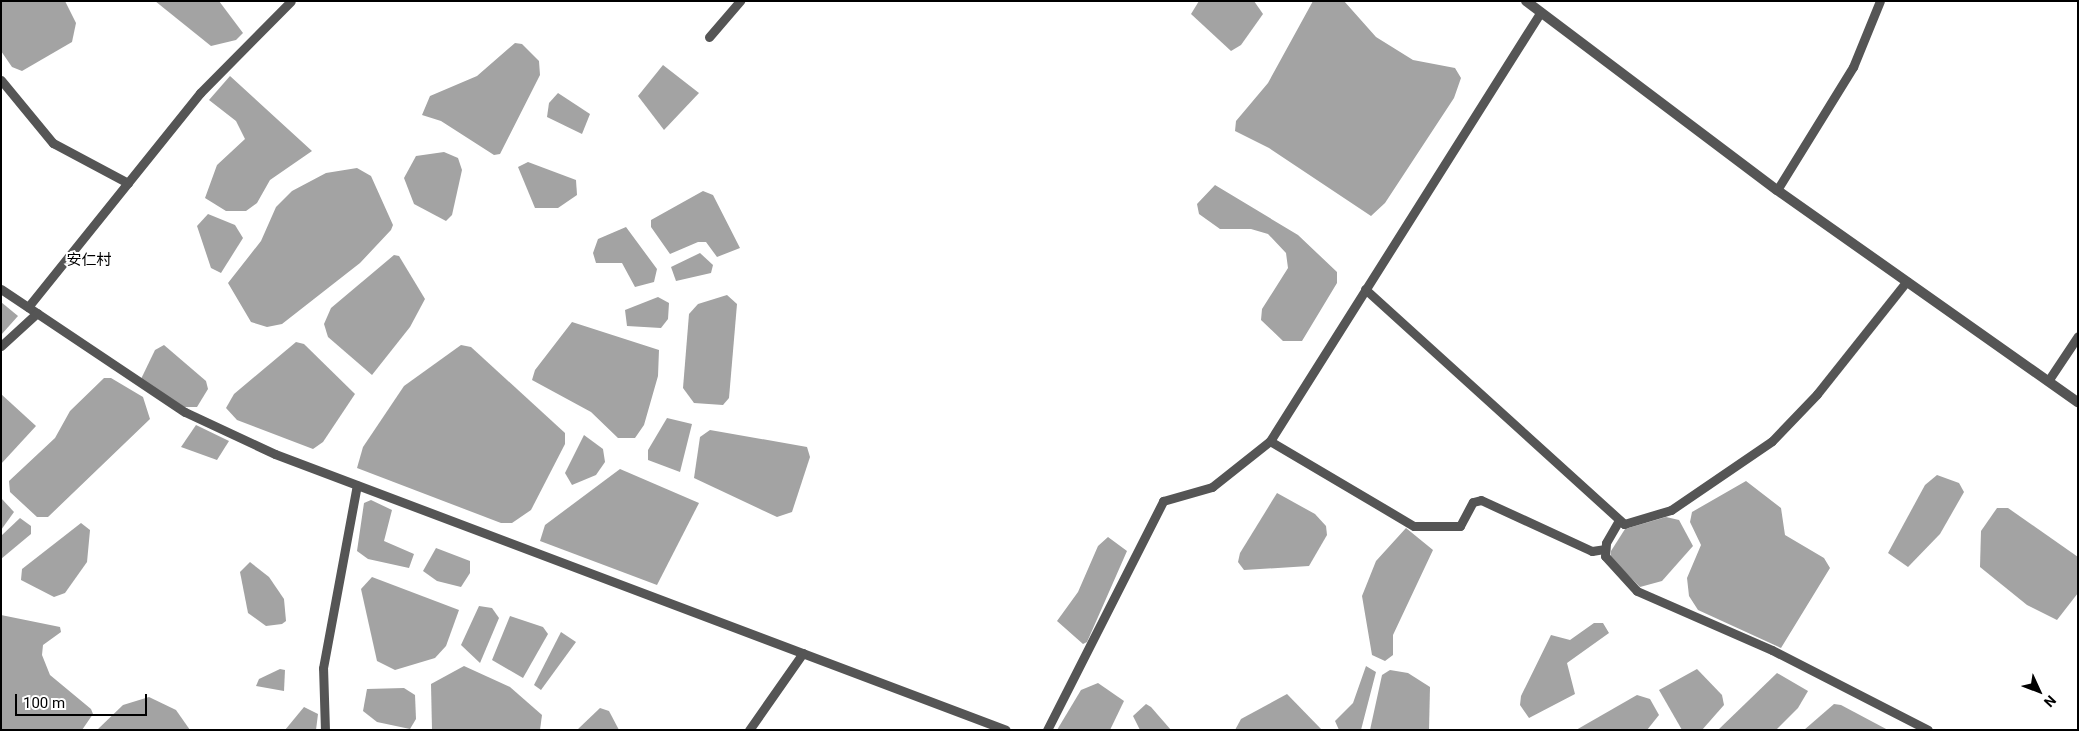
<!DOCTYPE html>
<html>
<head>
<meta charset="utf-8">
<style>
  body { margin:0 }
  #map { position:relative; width:2079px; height:731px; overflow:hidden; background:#fff; font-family:Roboto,"Noto Sans SC",sans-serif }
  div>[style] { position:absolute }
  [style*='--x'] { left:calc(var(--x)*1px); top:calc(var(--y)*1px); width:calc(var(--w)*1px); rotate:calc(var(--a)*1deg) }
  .water>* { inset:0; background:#a3a3a3 }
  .minor>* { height:9px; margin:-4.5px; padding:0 4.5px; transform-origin:4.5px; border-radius:4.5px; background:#555 }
  .tertiary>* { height:10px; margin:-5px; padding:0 5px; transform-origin:5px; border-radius:5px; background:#555 }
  span { translate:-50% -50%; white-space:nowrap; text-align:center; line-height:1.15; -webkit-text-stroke:4px #fff; paint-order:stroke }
  .quarter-label { font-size:15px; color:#000 }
  .frame { position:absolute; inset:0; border:2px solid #000; pointer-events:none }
  .north { position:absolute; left:2014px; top:666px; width:50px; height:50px; -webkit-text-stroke:4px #fff; paint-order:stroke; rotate:133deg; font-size:14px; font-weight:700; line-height:20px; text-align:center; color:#000 }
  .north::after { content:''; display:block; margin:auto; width:18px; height:22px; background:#000; clip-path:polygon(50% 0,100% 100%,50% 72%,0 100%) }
  .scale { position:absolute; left:15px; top:694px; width:132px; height:22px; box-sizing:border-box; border:2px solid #000; border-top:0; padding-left:6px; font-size:15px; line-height:18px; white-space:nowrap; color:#000; -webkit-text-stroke:4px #fff; paint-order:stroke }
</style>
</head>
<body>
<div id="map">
  <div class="water">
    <i style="clip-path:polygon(1px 1px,65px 1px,76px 23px,72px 42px,22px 71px,12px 67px,1px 51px)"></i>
    <i style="clip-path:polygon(155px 1px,219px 1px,243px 33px,236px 40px,211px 46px)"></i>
    <i style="clip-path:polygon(1199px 1px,1254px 1px,1263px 14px,1241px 45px,1231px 51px,1191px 14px)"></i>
    <i style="clip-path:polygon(1313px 1px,1344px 1px,1376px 37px,1413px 60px,1455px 68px,1461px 78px,1454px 98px,1385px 203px,1371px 216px,1269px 148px,1235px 131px,1236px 121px,1268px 83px)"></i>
    <i style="clip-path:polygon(515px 43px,522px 44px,539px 61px,540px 75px,500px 154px,494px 155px,441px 121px,422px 115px,430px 96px,477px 76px)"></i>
    <i style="clip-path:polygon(663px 65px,699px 93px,664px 130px,638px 96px)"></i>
    <i style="clip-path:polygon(230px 76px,312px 151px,270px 180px,257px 203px,246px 211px,226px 211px,205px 198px,217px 165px,245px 139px,236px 121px,209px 100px)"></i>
    <i style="clip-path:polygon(558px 93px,590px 114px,582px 134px,547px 117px,549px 103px)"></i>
    <i style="clip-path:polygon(444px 152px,458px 158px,462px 170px,452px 215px,446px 221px,414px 204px,404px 178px,416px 156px)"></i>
    <i style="clip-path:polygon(528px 162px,576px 180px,577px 195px,558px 208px,535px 208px,518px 167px)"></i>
    <i style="clip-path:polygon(357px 168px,371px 176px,393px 225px,391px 230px,360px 263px,282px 324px,267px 327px,251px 322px,228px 283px,261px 241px,276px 207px,292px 191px,326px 173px)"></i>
    <i style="clip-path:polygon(1215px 185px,1298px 235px,1337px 272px,1337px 283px,1302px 341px,1283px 341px,1261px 320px,1262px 309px,1288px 268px,1286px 253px,1268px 234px,1251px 229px,1220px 229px,1199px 214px,1197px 204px)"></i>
    <i style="clip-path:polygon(703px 191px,713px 195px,740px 248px,717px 257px,706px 242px,698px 242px,670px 254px,651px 227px,651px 220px)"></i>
    <i style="clip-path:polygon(208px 214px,235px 225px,243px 238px,221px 273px,211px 268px,197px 226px)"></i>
    <i style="clip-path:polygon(626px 227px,657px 269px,654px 282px,635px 287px,622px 263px,596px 263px,593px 253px,598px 239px)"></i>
    <i style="clip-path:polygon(700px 253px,713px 265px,711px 273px,676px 281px,671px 267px)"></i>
    <i style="clip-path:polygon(394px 255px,399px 256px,425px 299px,410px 327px,372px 375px,328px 337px,324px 324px,331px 308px)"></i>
    <i style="clip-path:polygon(727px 295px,737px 304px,729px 398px,723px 405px,694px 403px,683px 388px,689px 314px,698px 304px)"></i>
    <i style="clip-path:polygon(658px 297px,669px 303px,668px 319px,661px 328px,627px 326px,625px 310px)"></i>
    <i style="clip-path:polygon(1px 302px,18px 316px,1px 335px)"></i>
    <i style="clip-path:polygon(572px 322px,659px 350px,658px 376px,644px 425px,635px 438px,618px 438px,591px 412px,532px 380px,535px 370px)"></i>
    <i style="clip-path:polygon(296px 342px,304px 344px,355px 394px,323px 442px,313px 449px,237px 420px,226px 408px,234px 394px)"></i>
    <i style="clip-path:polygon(164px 345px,206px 381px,208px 389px,197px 407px,184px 407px,141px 379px,155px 350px)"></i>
    <i style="clip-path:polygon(461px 345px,471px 347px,565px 433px,565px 444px,531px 510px,512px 523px,501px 523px,357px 468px,363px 447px,404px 386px)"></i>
    <i style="clip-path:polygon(104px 378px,111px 378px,143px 397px,150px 419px,48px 517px,37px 517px,10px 492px,9px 481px,55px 438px,70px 411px)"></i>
    <i style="clip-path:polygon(1px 394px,36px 426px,1px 464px)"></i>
    <i style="clip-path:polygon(667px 418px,692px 424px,680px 472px,648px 460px,648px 450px)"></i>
    <i style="clip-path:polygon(196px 425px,229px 441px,217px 460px,181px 447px)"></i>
    <i style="clip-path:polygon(710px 430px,807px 447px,810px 457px,792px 512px,777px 517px,694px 478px,700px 437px)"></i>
    <i style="clip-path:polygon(584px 435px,603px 449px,605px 462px,596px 475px,572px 485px,565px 473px)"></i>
    <i style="clip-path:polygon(620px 469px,699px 503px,657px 585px,540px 541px,545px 525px)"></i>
    <i style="clip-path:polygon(1937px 475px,1959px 483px,1964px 492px,1940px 534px,1908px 567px,1888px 553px,1925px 485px)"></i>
    <i style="clip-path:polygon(1746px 481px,1781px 508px,1785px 535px,1824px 558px,1830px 568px,1781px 648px,1698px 610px,1689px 596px,1687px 578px,1701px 545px,1690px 522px,1692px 512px)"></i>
    <i style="clip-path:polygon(1277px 493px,1315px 514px,1326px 526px,1327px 535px,1309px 566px,1244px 570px,1238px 562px,1240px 553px)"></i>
    <i style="clip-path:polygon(1px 498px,14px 512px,1px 530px)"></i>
    <i style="clip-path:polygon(371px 500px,392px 510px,384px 541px,414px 554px,409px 568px,368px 559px,357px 551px,364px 503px)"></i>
    <i style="clip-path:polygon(1997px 508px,2008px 508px,2078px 557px,2078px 593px,2057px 620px,2027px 605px,1980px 567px,1981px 531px)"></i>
    <i style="clip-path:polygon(1666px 517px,1679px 520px,1693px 546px,1662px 581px,1640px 587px,1611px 558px,1611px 551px,1625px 529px)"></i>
    <i style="clip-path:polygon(20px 518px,31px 526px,31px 534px,1px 559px,1px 536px)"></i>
    <i style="clip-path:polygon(81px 523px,90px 530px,87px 562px,65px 593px,54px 597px,21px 580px,22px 569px)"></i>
    <i style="clip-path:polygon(1406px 528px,1433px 550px,1393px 635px,1393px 655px,1385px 661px,1372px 655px,1362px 596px,1376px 561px)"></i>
    <i style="clip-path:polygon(1108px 537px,1127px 551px,1087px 642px,1083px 644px,1057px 621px,1078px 592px,1098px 546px)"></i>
    <i style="clip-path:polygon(436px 548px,470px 561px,470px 573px,461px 587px,437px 581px,423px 571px)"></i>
    <i style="clip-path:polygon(250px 562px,269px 577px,284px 599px,286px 621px,282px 624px,266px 626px,248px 613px,240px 572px)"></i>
    <i style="clip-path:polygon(372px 577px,459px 610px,446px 646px,435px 658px,395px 670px,377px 661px,361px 589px)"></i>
    <i style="clip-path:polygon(479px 606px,492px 608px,499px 618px,480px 663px,461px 645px)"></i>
    <i style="clip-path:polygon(1px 615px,60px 627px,61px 632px,43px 645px,42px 655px,50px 675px,91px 709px,93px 714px,82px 730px,1px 730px)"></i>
    <i style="clip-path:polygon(510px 616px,543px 627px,548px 634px,523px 678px,492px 660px)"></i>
    <i style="clip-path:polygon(1594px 623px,1603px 623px,1609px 633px,1567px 663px,1575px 694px,1529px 718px,1520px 705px,1521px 696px,1551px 635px,1570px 640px)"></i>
    <i style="clip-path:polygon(561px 632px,576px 642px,541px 690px,534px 685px)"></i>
    <i style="clip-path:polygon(464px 666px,510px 687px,542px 715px,540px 730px,432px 730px,431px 684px)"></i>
    <i style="clip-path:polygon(1366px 666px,1376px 672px,1361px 730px,1339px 730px,1335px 721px,1353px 703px)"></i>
    <i style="clip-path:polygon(280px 669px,285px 670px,284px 691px,256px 686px,259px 679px)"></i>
    <i style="clip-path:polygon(1697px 669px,1722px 695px,1724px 705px,1702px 730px,1682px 730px,1659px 690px)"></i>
    <i style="clip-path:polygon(1390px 670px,1408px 673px,1430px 687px,1429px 730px,1370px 730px,1382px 675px)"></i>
    <i style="clip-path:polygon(1777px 673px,1808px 691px,1798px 708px,1776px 730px,1718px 730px)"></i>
    <i style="clip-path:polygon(1098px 683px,1124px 701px,1110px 730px,1057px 730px,1081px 690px)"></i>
    <i style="clip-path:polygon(404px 688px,415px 695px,416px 719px,410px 729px,377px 722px,363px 711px,367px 689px)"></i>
    <i style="clip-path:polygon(1287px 694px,1322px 730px,1235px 730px,1241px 719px)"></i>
    <i style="clip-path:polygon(1637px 695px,1650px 699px,1659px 715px,1647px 730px,1576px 730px)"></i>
    <i style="clip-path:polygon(149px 697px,176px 710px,190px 730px,97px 730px,123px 705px)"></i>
    <i style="clip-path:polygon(1146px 704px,1151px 707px,1171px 730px,1140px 730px,1133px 716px)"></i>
    <i style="clip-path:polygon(1834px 704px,1841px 705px,1888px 730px,1804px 730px)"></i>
    <i style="clip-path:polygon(304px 707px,318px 714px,316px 730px,285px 730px)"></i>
    <i style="clip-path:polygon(600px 708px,609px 711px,619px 730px,577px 730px)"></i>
  </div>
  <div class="minor">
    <i style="--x:709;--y:37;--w:48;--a:-49.3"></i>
    <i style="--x:1;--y:80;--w:82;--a:50.5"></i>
    <i style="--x:53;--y:143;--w:85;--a:28.1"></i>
    <i style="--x:1777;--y:190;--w:145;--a:-58.3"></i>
    <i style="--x:1853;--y:67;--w:71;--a:-67.8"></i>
    <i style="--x:1;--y:289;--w:221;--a:33.8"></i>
    <i style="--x:185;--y:412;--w:99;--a:25"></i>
    <i style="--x:275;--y:454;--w:781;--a:20.68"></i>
    <i style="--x:1365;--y:289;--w:350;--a:42.2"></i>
    <i style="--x:1624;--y:524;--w:49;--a:-16.6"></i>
    <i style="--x:1671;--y:510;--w:122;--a:-34.3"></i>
    <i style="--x:1772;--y:441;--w:65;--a:-46.2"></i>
    <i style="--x:1817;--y:394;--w:144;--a:-51.5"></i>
    <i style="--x:28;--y:307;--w:275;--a:-51.2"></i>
    <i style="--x:200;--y:93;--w:129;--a:-45.3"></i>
    <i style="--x:1;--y:346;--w:49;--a:-42.5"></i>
    <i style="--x:2048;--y:381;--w:54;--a:-56.3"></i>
    <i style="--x:1270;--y:441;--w:167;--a:30.6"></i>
    <i style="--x:1414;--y:526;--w:46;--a:0"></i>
    <i style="--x:1460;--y:526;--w:27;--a:-62"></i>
    <i style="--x:1473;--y:502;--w:8;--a:-14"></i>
    <i style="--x:1481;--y:500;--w:122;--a:24.7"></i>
    <i style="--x:1592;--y:551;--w:12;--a:-9"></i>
    <i style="--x:1618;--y:522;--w:24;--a:120"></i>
    <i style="--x:1606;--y:543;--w:13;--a:94"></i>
    <i style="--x:1605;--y:556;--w:47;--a:47.6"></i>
    <i style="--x:1637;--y:591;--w:147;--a:23.6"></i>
    <i style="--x:1772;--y:650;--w:175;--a:27.1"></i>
    <i style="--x:325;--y:730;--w:62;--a:-91.8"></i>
    <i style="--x:323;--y:668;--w:186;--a:-79.5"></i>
    <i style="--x:749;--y:730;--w:94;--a:-55"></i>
    <i style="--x:1047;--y:730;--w:257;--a:-63.1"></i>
    <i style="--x:1163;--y:501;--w:51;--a:-15.9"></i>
    <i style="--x:1212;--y:487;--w:74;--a:-38.4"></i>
    <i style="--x:1270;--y:441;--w:506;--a:-57.75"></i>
  </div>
  <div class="tertiary">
    <i style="--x:1526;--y:1;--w:314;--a:37"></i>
    <i style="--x:1777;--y:190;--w:368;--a:35.2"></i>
  </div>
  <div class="quarter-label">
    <span style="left:89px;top:261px">安仁村</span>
  </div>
  <div class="frame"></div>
  <div class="north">N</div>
  <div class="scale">100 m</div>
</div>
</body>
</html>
